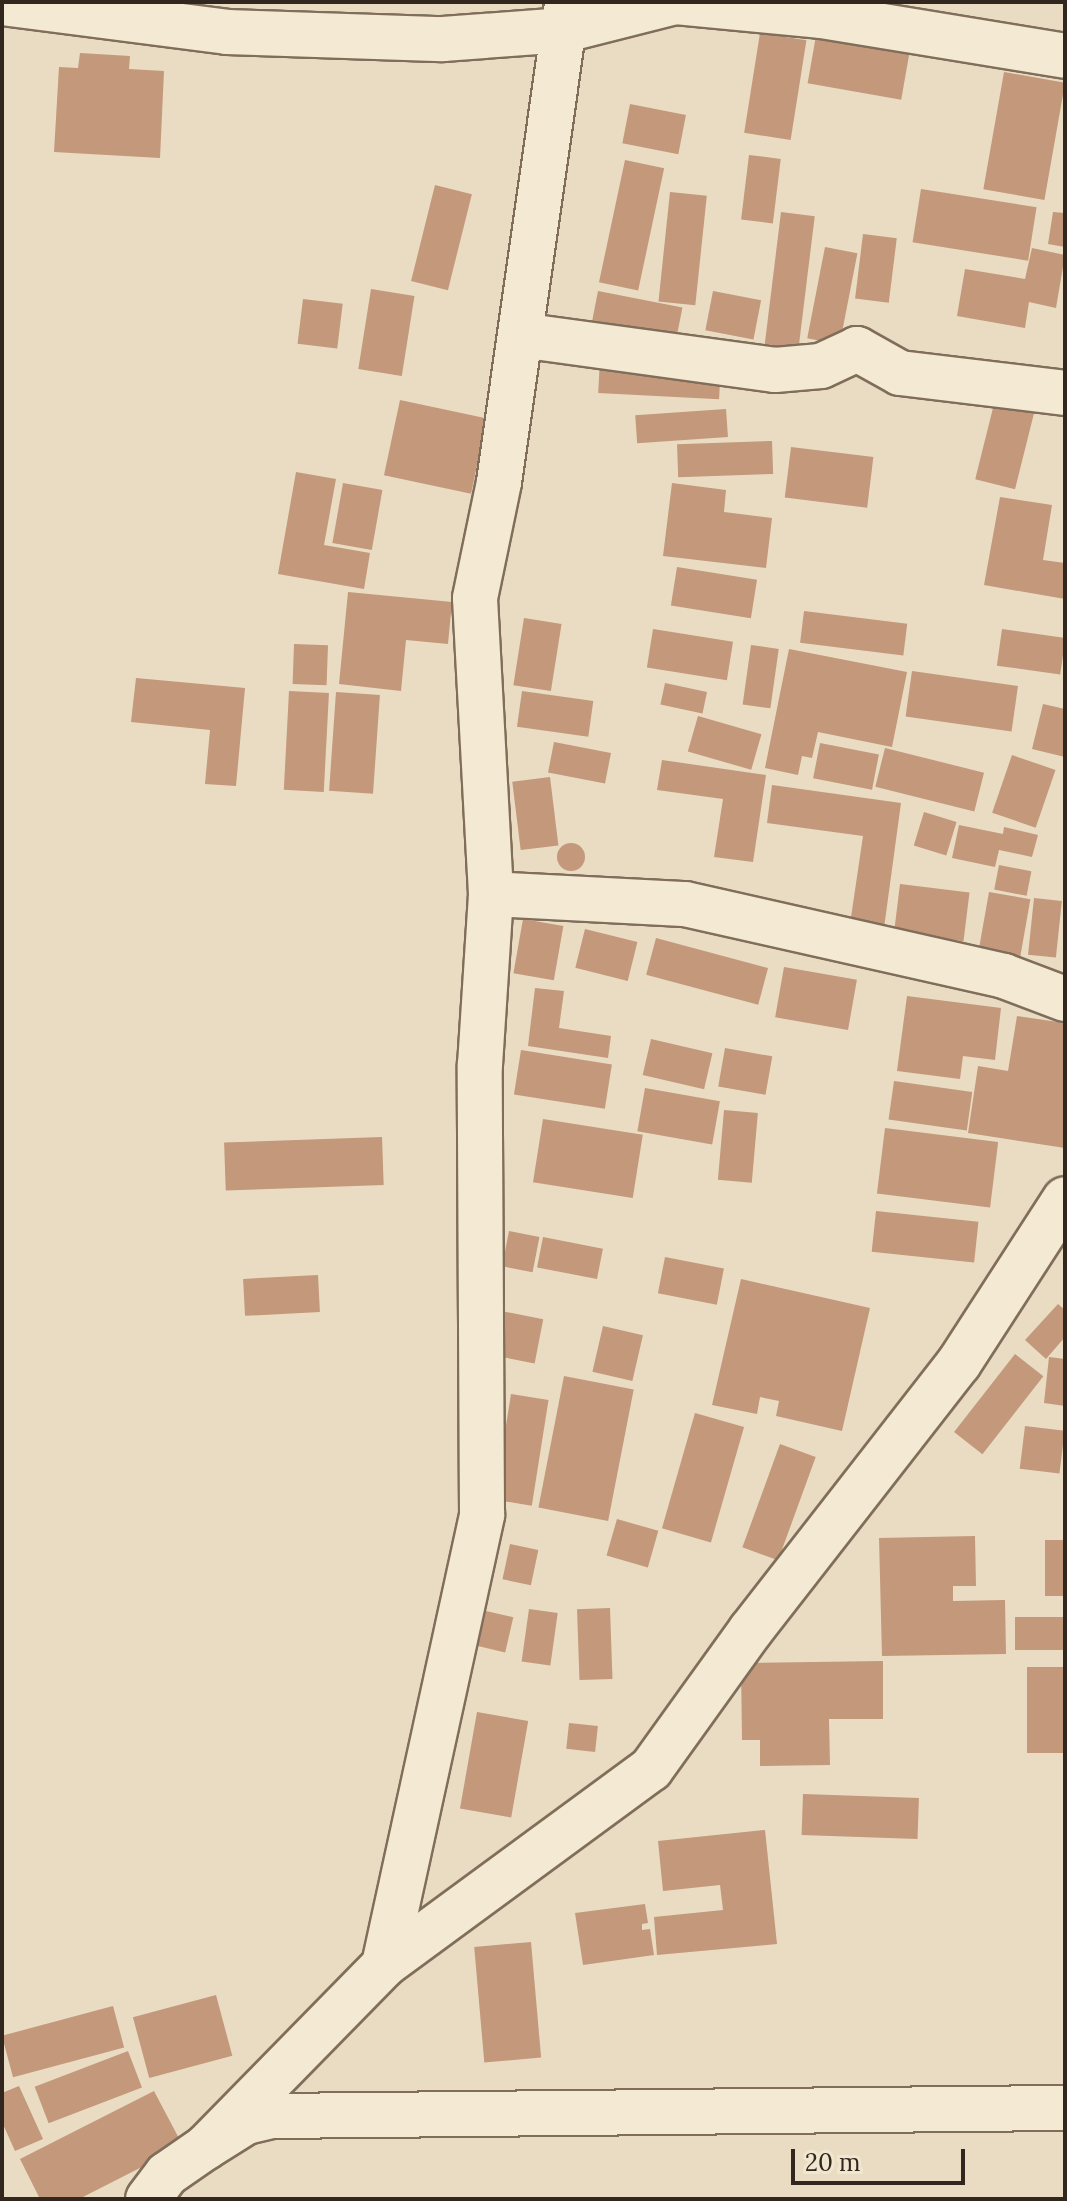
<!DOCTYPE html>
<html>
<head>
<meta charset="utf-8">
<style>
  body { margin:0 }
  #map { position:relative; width:1067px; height:2201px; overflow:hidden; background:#e9dcc2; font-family:Lora,serif }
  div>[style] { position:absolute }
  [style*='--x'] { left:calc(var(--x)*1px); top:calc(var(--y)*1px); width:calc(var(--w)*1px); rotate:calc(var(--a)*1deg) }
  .building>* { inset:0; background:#c3987b; transform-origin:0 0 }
  .round { border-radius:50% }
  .roads { filter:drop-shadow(2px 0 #806e5b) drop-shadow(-2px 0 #806e5b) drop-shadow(0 2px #806e5b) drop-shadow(0 -2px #806e5b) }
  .street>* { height:44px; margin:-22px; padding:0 22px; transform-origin:22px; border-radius:22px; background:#f4ead4 }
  span { translate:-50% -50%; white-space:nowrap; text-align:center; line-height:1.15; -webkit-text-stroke:8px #f1e7d0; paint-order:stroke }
  .frame { position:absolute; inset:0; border:4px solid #32271e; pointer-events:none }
  .scale { position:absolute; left:791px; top:2149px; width:174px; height:36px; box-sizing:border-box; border:4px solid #32271e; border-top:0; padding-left:10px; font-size:24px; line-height:28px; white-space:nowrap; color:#32271e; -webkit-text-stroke:6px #f1e7d0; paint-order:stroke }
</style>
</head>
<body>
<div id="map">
  <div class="building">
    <i style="left:817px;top:30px;width:95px;height:54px;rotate:10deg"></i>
    <i style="left:760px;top:33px;width:47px;height:101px;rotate:9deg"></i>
    <i style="clip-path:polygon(80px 53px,130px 56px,129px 69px,164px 71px,160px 158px,54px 152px,59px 67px,78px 68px)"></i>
    <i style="left:1004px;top:72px;width:62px;height:119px;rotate:10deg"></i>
    <i style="left:630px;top:104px;width:57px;height:40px;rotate:11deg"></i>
    <i style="left:749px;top:155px;width:32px;height:65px;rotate:7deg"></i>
    <i style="left:625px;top:160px;width:40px;height:125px;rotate:12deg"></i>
    <i style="left:435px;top:185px;width:38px;height:99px;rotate:14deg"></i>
    <i style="left:921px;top:189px;width:117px;height:54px;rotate:9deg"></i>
    <i style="left:670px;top:192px;width:37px;height:110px;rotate:6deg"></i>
    <i style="left:781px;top:212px;width:34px;height:133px;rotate:7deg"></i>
    <i style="clip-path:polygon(1053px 212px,1065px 213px,1065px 247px,1048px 244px)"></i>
    <i style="left:863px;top:234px;width:34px;height:65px;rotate:7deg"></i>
    <i style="left:825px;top:247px;width:33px;height:93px;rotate:11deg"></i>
    <i style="clip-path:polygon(1032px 248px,1065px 255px,1056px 308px,1029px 302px,1025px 328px,957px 316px,965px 269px,1025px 279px)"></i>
    <i style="left:371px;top:289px;width:44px;height:81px;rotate:9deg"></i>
    <i style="left:598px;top:291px;width:86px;height:37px;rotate:11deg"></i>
    <i style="left:713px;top:291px;width:49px;height:40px;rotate:11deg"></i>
    <i style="left:303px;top:299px;width:40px;height:45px;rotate:7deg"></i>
    <i style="left:600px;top:359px;width:121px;height:34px;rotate:3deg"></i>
    <i style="left:997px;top:392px;width:41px;height:90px;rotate:14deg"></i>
    <i style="left:400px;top:400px;width:89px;height:77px;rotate:12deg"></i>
    <i style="left:726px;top:409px;width:28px;height:91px;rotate:86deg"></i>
    <i style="left:772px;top:441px;width:33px;height:95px;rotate:88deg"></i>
    <i style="left:791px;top:447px;width:83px;height:51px;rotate:7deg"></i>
    <i style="clip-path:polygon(296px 472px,336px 479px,324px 545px,370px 553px,364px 589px,278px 574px)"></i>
    <i style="left:343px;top:483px;width:40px;height:61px;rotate:10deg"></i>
    <i style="clip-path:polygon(672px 483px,726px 490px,724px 512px,772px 518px,766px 568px,663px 556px)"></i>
    <i style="clip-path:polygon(1000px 497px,1052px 505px,1043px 560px,1065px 563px,1065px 599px,984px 585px)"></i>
    <i style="left:677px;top:567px;width:81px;height:39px;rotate:9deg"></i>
    <i style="clip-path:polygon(348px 592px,452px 602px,448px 644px,406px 640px,401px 691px,339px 684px)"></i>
    <i style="left:804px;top:611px;width:104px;height:32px;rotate:7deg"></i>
    <i style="left:524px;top:618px;width:38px;height:68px;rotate:9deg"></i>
    <i style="left:653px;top:629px;width:81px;height:39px;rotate:9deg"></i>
    <i style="left:1002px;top:629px;width:64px;height:37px;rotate:8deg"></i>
    <i style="left:294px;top:644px;width:34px;height:40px;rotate:2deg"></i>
    <i style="left:751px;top:645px;width:28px;height:60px;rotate:8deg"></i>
    <i style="clip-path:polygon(789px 649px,907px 672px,892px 747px,818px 732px,812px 758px,802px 756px,798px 775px,765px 768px)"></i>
    <i style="left:912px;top:671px;width:107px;height:46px;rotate:8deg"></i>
    <i style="clip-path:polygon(136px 678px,245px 688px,236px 786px,205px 784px,210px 730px,131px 722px)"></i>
    <i style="left:665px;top:683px;width:43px;height:22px;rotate:12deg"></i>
    <i style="left:289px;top:691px;width:40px;height:99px;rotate:3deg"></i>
    <i style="left:522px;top:691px;width:72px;height:36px;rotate:8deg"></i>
    <i style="left:336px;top:692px;width:44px;height:99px;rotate:4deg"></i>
    <i style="clip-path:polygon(1043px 704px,1065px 709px,1065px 757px,1032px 749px)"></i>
    <i style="left:698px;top:716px;width:66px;height:37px;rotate:16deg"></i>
    <i style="left:554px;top:742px;width:58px;height:31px;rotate:11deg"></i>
    <i style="left:820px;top:743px;width:60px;height:36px;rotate:11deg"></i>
    <i style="left:885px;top:748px;width:102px;height:40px;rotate:14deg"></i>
    <i style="left:1012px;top:755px;width:46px;height:61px;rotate:19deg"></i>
    <i style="clip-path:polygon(662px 760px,766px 775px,753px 862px,714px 857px,723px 799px,657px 790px)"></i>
    <i style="left:550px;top:777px;width:69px;height:38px;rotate:83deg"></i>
    <i style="clip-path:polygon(772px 785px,901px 803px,884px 928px,850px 924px,863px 836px,767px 823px)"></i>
    <i style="left:924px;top:812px;width:34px;height:35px;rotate:17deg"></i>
    <i style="clip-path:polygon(959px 825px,1003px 834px,1004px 827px,1038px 835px,1032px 857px,999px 850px,995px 867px,952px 858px)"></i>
    <i class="round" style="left:557px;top:843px;width:28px;height:28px"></i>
    <i style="left:999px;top:865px;width:33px;height:25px;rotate:11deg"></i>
    <i style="left:900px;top:884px;width:70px;height:49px;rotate:7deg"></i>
    <i style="left:989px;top:892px;width:42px;height:58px;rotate:10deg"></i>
    <i style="left:1034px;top:898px;width:28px;height:57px;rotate:6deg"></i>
    <i style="left:523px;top:919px;width:41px;height:55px;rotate:10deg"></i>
    <i style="left:585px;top:929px;width:54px;height:40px;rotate:14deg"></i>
    <i style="left:656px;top:938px;width:116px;height:38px;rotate:15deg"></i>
    <i style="left:784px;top:967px;width:74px;height:51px;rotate:10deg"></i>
    <i style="clip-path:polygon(535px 988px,564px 991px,559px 1028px,611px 1036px,608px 1058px,528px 1046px)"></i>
    <i style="clip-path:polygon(907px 996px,1001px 1008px,995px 1060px,963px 1056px,960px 1079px,897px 1071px)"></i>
    <i style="clip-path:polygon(1017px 1016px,1065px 1023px,1065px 1148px,968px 1133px,978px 1066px,1008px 1071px)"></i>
    <i style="left:651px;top:1039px;width:63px;height:37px;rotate:13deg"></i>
    <i style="left:725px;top:1048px;width:48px;height:39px;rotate:10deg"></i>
    <i style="left:521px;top:1050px;width:92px;height:45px;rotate:9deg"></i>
    <i style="left:894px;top:1081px;width:79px;height:39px;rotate:8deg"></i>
    <i style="left:645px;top:1088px;width:76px;height:44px;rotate:10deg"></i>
    <i style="left:724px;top:1110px;width:34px;height:70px;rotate:5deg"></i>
    <i style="left:543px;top:1119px;width:101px;height:64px;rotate:9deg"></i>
    <i style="left:885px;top:1128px;width:114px;height:66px;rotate:7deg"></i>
    <i style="left:382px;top:1137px;width:48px;height:158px;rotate:88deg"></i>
    <i style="left:876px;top:1211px;width:103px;height:41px;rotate:6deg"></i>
    <i style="left:509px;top:1231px;width:31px;height:36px;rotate:11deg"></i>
    <i style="left:543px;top:1237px;width:61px;height:31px;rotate:11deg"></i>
    <i style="left:665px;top:1257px;width:60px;height:37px;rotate:11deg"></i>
    <i style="left:318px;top:1275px;width:37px;height:75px;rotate:87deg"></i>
    <i style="clip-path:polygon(741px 1279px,870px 1308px,842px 1431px,776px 1416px,779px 1401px,760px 1397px,757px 1414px,712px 1405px)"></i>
    <i style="clip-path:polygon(1058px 1304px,1065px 1310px,1065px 1337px,1046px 1359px,1025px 1340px)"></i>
    <i style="left:501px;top:1311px;width:43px;height:45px;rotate:11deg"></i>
    <i style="left:603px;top:1326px;width:41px;height:47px;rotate:13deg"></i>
    <i style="left:1015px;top:1354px;width:36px;height:99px;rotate:38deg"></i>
    <i style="clip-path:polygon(1049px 1357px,1065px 1359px,1065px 1406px,1044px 1403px)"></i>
    <i style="left:564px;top:1376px;width:71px;height:134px;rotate:11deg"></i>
    <i style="left:511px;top:1394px;width:38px;height:107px;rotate:9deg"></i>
    <i style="left:695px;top:1413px;width:51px;height:120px;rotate:16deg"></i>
    <i style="left:1025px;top:1426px;width:40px;height:43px;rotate:7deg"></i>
    <i style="left:780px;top:1444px;width:38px;height:110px;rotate:20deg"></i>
    <i style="left:617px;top:1519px;width:43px;height:38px;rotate:16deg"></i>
    <i style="clip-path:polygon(975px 1536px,976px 1586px,953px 1586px,953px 1601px,1005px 1600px,1006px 1654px,882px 1656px,879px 1538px)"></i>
    <i style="left:1065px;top:1540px;width:56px;height:20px;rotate:90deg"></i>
    <i style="left:510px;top:1544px;width:29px;height:36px;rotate:12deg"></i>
    <i style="left:610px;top:1608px;width:71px;height:33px;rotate:88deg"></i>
    <i style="left:529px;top:1609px;width:29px;height:53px;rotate:8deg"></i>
    <i style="left:486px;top:1611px;width:28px;height:36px;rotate:13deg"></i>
    <i style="left:1065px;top:1617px;width:33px;height:50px;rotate:90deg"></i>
    <i style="clip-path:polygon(883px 1661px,883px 1719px,829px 1719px,830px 1765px,760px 1766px,760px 1740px,742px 1740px,741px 1663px)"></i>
    <i style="left:1027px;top:1667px;width:38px;height:86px"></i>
    <i style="left:477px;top:1712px;width:52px;height:98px;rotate:10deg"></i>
    <i style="left:569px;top:1723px;width:29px;height:26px;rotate:6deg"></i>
    <i style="left:803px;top:1794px;width:116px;height:41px;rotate:2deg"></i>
    <i style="clip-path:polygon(765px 1830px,777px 1944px,657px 1955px,654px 1917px,723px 1910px,720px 1885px,663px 1891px,658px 1841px)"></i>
    <i style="clip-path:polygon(645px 1904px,648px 1923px,642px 1924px,642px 1930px,650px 1929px,654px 1955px,583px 1965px,575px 1913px)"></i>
    <i style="left:531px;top:1942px;width:116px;height:57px;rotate:85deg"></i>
    <i style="left:216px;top:1995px;width:63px;height:86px;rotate:75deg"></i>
    <i style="left:113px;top:2006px;width:43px;height:115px;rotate:75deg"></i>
    <i style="left:128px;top:2051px;width:39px;height:100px;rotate:69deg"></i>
    <i style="clip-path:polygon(19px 2086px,43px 2139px,15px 2151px,2px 2122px,2px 2093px)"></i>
    <i style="clip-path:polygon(154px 2091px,183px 2146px,79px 2199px,40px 2199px,20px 2159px)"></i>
  </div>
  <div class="roads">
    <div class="street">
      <i style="--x:2;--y:3;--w:227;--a:7.3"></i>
      <i style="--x:227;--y:32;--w:216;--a:1.9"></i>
      <i style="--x:443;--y:39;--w:122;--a:-4.2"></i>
      <i style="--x:565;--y:30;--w:114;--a:-14.2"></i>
      <i style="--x:676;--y:2;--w:147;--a:5.5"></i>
      <i style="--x:822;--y:16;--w:246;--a:9.3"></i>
      <i style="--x:520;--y:335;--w:257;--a:7.8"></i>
      <i style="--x:775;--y:370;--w:46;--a:-5"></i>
      <i style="--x:821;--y:366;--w:40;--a:-25"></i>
      <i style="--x:857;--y:349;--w:49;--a:29.2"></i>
      <i style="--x:900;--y:373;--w:166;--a:6.9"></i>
      <i style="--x:491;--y:894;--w:194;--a:3"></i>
      <i style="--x:685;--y:904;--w:327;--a:12.7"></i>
      <i style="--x:1004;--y:976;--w:65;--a:20.7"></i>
      <i style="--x:384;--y:1965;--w:461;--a:-77.7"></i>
      <i style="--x:482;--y:1515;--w:450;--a:-90.3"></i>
      <i style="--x:480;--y:1065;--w:171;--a:-86.3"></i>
      <i style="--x:491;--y:894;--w:296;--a:-93.1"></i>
      <i style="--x:475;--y:598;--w:118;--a:-78.3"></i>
      <i style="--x:499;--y:482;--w:485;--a:-81.9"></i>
      <i style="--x:206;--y:2147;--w:255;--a:-45.6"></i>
      <i style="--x:384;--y:1965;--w:331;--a:-36.3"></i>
      <i style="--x:651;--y:1769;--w:171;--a:-54.3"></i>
      <i style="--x:751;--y:1630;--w:338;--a:-52.1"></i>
      <i style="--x:959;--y:1363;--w:195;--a:-57.1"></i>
      <i style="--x:148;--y:2199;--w:31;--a:-53"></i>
      <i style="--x:167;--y:2174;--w:47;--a:-34.7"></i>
      <i style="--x:206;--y:2147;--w:47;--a:-32"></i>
      <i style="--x:246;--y:2122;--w:26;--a:-13"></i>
      <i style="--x:271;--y:2116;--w:794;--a:-0.58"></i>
    </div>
  </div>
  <div class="frame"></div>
  <div class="scale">20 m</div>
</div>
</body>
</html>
